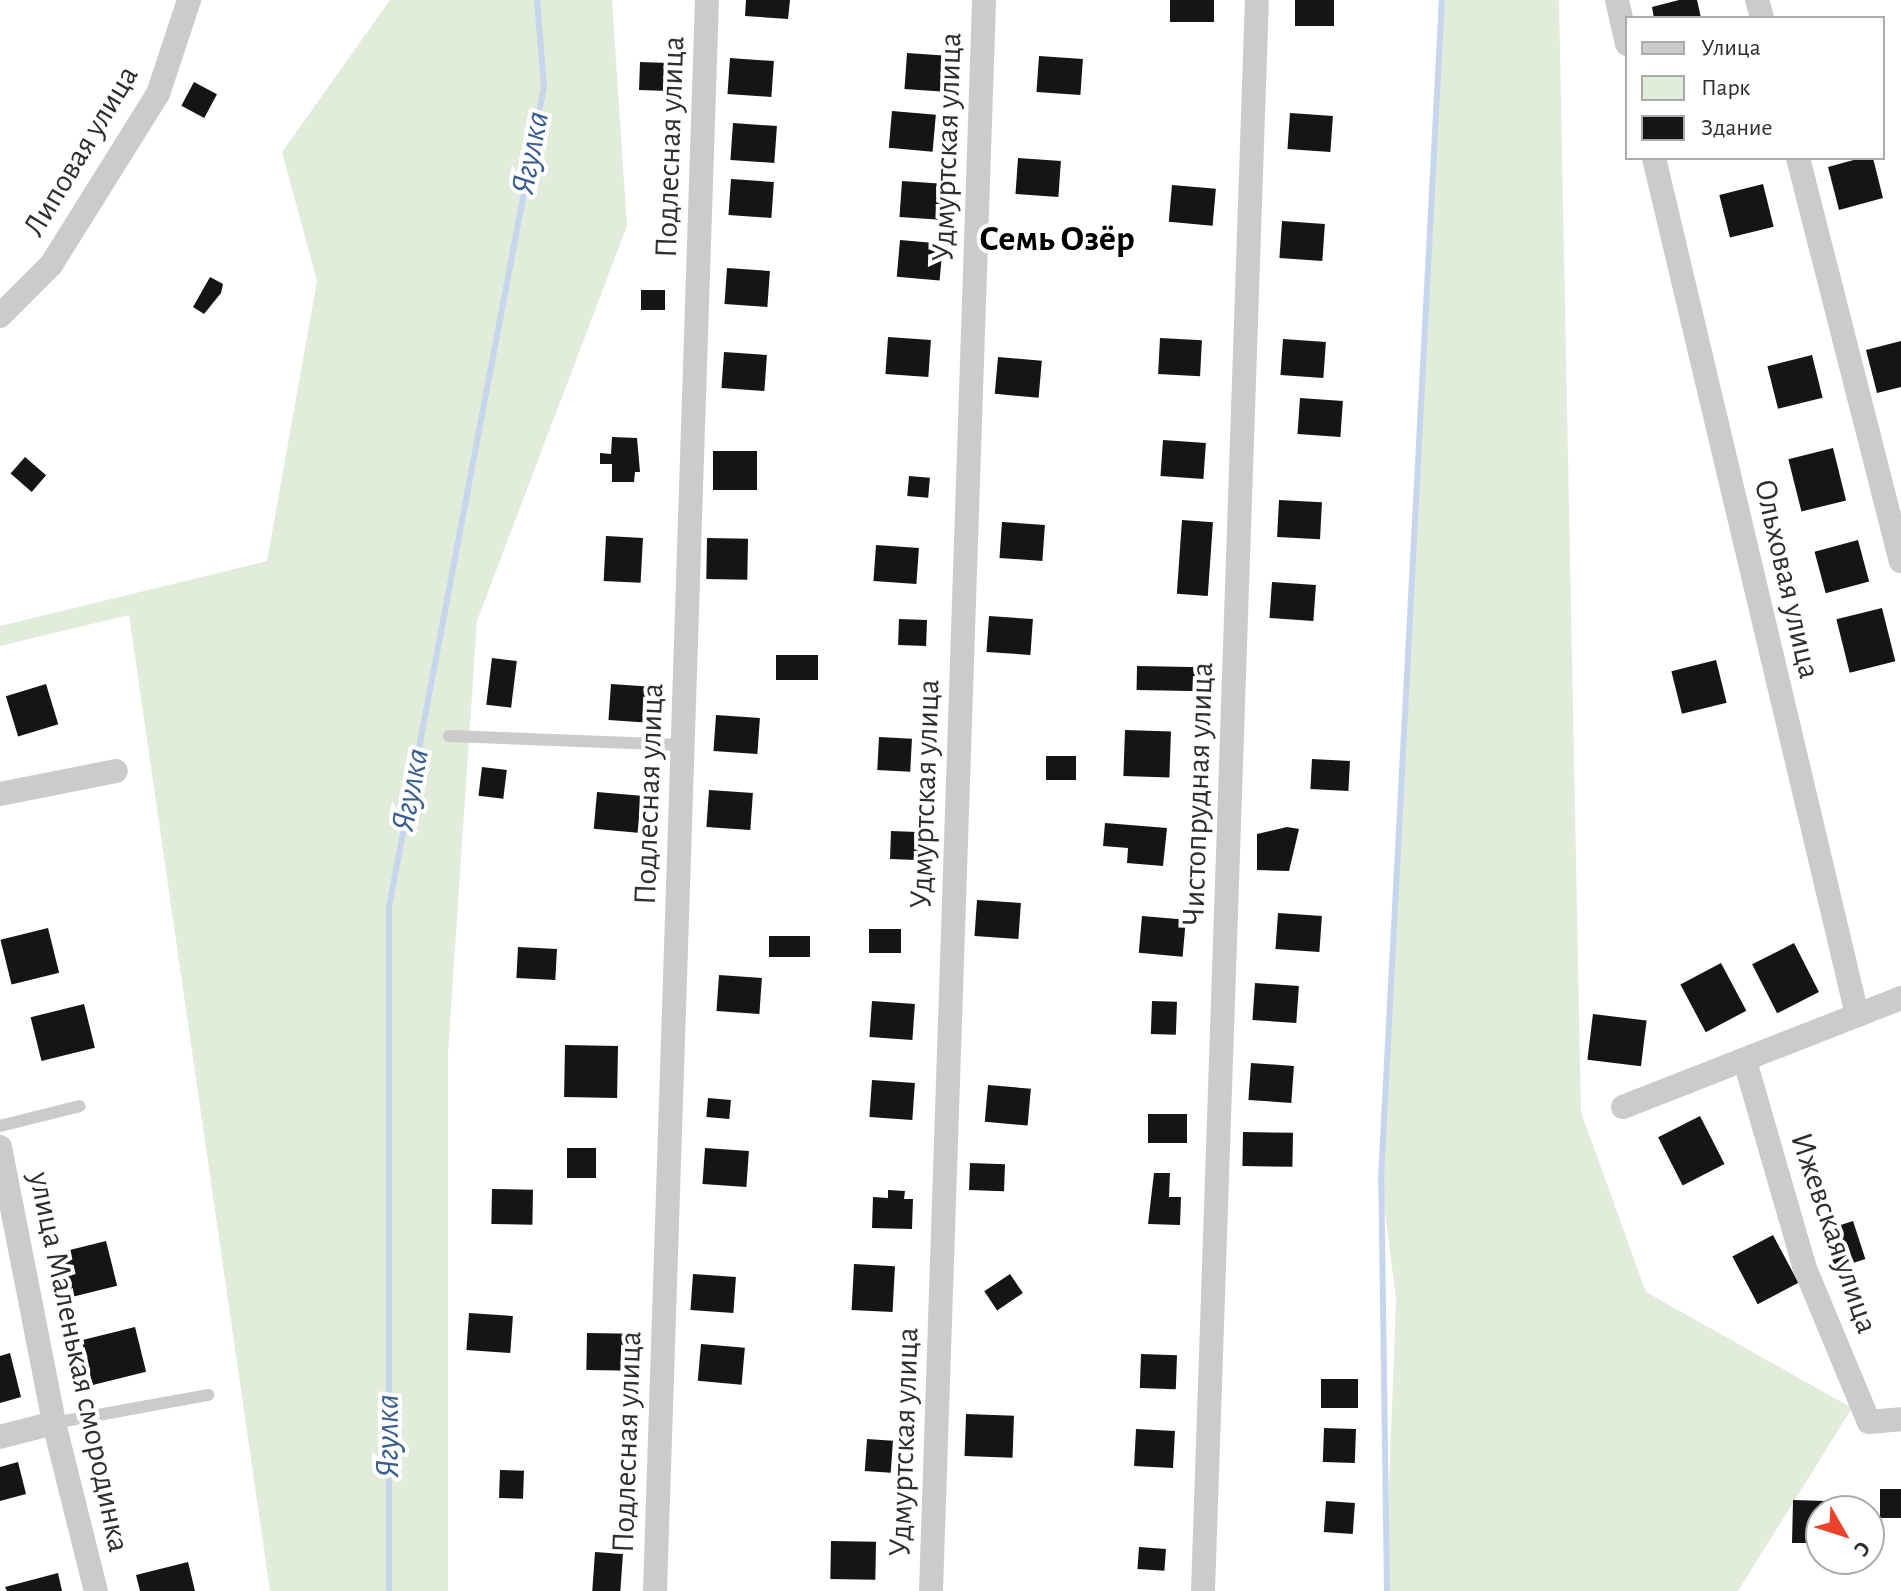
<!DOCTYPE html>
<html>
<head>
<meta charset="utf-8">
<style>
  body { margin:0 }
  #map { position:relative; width:1901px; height:1591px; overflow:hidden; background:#fff; font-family:"Alegreya Sans",sans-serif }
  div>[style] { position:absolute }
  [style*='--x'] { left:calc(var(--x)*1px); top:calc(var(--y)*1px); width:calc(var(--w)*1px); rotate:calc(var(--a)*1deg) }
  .green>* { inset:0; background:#e1ecdb }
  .stream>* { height:6px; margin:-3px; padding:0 3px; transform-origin:3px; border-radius:3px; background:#c7d6ed }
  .building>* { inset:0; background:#151515; transform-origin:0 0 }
  .lane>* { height:12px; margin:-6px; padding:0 6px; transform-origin:6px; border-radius:6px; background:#cbcbcb }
  .street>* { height:24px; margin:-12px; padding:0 12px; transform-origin:12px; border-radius:12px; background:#cbcbcb }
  span { translate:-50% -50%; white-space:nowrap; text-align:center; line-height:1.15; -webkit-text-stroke:8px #fff; paint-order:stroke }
  .street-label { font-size:32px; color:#2e2e2e }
  .water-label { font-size:34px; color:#395d93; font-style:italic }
  .quarter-label { font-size:36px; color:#000; font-weight:700 }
  .legend { position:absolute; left:1625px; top:16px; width:260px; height:144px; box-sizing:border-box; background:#fff; border:2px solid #ababab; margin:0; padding:10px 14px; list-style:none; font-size:24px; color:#2e2e2e }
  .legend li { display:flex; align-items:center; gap:16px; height:40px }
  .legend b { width:40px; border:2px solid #ababab }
  .north { position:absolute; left:1805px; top:1495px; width:80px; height:80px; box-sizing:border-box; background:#fff; border:2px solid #ababab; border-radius:50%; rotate:129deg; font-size:22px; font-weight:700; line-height:32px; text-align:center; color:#2e2e2e }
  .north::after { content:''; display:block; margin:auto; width:28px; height:36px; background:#eb442a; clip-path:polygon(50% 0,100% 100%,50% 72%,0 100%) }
</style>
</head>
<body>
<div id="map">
  <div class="green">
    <i style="clip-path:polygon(390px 0,612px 0,627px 226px,477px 621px,448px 1053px,448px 1591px,270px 1591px,129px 615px,0 646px,0 626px,267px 561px,317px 281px,282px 152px)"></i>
    <i style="clip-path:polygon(1439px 0,1559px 0,1581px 1112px,1646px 1292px,1852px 1408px,1738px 1591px,1385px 1591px,1396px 1300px,1381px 1178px)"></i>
  </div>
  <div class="stream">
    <i style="--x:389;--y:1591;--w:684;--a:-90"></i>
    <i style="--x:389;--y:907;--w:835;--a:-79.3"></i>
    <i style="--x:544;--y:87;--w:87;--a:-94.6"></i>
    <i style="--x:1387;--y:1591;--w:413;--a:-90.8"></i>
    <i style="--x:1381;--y:1178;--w:1180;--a:-87.04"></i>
  </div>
  <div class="building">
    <i style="clip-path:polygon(746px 0,790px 0,788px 19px,745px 16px)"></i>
    <i style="left:1170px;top:0;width:44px;height:22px"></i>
    <i style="left:1295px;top:0;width:39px;height:26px"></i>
    <i style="clip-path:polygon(1679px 0,1697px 0,1701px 18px,1654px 18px,1652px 7px)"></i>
    <i style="left:907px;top:53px;width:44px;height:36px;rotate:4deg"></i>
    <i style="left:1039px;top:56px;width:44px;height:36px;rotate:4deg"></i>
    <i style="left:730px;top:58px;width:44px;height:36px;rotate:4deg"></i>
    <i style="left:640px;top:62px;width:29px;height:28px;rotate:2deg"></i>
    <i style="left:194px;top:82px;width:26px;height:27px;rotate:28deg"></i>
    <i style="left:892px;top:111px;width:44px;height:37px;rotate:5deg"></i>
    <i style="left:1290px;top:113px;width:43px;height:36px;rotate:4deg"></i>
    <i style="left:733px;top:123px;width:44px;height:37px;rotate:4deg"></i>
    <i style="left:1018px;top:158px;width:43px;height:36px;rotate:4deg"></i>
    <i style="clip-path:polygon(1861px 158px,1873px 158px,1883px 198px,1839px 210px,1828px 167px)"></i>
    <i style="left:731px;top:179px;width:43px;height:36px;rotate:4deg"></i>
    <i style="left:902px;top:181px;width:44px;height:36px;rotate:4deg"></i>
    <i style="left:1763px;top:184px;width:44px;height:45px;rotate:76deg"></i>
    <i style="left:1172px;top:185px;width:44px;height:37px;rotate:5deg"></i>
    <i style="left:1282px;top:221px;width:43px;height:37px;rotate:4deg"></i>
    <i style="left:900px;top:240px;width:43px;height:37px;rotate:5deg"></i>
    <i style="left:727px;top:268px;width:43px;height:36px;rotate:4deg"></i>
    <i style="clip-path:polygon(210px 277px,223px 284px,221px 293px,204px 314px,193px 307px)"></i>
    <i style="left:641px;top:290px;width:24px;height:20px"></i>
    <i style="left:888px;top:337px;width:43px;height:37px;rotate:4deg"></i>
    <i style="left:1160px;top:338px;width:42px;height:36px;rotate:3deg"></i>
    <i style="left:1283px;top:339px;width:43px;height:36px;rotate:4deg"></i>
    <i style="clip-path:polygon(1901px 341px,1901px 387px,1877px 393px,1866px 350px)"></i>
    <i style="left:724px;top:352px;width:43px;height:36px;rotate:4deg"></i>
    <i style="left:1812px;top:355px;width:44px;height:46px;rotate:76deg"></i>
    <i style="left:998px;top:357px;width:44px;height:37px;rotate:5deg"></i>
    <i style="left:1300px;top:398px;width:43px;height:36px;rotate:4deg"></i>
    <i style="clip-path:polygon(612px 437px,637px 438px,640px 472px,635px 472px,634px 482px,612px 482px,612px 464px,600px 464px,600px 453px,611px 454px)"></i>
    <i style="left:1163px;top:440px;width:43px;height:36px;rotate:4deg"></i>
    <i style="left:1833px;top:448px;width:54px;height:46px;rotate:76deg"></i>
    <i style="left:713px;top:451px;width:44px;height:39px"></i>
    <i style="left:25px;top:457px;width:28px;height:22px;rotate:41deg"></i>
    <i style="left:909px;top:476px;width:21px;height:20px;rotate:5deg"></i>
    <i style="left:1279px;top:500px;width:43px;height:37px;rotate:3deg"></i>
    <i style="left:1182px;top:520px;width:31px;height:74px;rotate:4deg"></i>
    <i style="left:1002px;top:522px;width:43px;height:36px;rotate:4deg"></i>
    <i style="left:606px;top:536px;width:37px;height:45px;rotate:3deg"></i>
    <i style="left:707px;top:538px;width:41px;height:41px;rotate:1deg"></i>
    <i style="left:1858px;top:540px;width:43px;height:45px;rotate:75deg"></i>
    <i style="left:876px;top:545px;width:43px;height:36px;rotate:4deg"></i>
    <i style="left:1272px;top:582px;width:44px;height:36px;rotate:4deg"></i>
    <i style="left:1882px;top:608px;width:55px;height:47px;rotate:76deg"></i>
    <i style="left:989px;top:616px;width:44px;height:36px;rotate:4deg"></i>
    <i style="left:899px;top:619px;width:28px;height:26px;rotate:2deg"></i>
    <i style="left:776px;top:655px;width:42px;height:25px"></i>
    <i style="left:492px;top:658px;width:25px;height:47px;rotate:7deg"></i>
    <i style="left:1716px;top:660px;width:44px;height:46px;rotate:76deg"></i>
    <i style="left:1137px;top:666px;width:67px;height:24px;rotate:1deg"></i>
    <i style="left:46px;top:684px;width:42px;height:42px;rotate:73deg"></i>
    <i style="left:611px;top:684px;width:44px;height:36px;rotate:4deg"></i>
    <i style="left:716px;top:715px;width:44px;height:36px;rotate:4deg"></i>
    <i style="left:1125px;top:730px;width:46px;height:46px;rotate:2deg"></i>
    <i style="left:879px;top:737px;width:33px;height:33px;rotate:3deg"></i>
    <i style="left:1046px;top:756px;width:30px;height:24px"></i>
    <i style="left:1312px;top:759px;width:38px;height:30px;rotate:3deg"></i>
    <i style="left:482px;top:767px;width:25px;height:29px;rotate:7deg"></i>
    <i style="left:709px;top:790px;width:44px;height:37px;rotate:4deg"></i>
    <i style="left:597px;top:792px;width:44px;height:37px;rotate:5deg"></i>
    <i style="clip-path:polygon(1105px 823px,1167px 828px,1163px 866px,1127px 863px,1128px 848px,1103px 846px)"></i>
    <i style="clip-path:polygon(1287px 827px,1299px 829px,1289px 871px,1257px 870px,1257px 834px)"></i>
    <i style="left:891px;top:831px;width:33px;height:28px;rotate:2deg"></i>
    <i style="left:977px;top:900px;width:44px;height:36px;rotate:4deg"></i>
    <i style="left:1278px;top:913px;width:44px;height:36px;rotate:4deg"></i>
    <i style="left:1142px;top:916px;width:44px;height:37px;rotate:5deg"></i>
    <i style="left:48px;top:928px;width:46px;height:49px;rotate:76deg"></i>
    <i style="left:869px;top:929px;width:32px;height:24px"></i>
    <i style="left:769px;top:936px;width:41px;height:21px"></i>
    <i style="left:1794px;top:943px;width:55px;height:47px;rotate:63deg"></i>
    <i style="left:518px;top:947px;width:39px;height:31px;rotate:3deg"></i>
    <i style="left:1721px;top:963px;width:54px;height:46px;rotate:62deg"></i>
    <i style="left:719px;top:975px;width:43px;height:36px;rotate:4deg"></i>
    <i style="left:1255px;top:983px;width:44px;height:37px;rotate:4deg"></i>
    <i style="left:872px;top:1001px;width:43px;height:36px;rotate:4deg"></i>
    <i style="left:1152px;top:1001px;width:25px;height:33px;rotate:2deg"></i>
    <i style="left:84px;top:1004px;width:45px;height:55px;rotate:76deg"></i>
    <i style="left:1593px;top:1014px;width:54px;height:46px;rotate:7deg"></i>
    <i style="left:565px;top:1045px;width:53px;height:52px;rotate:1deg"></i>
    <i style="left:1251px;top:1063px;width:43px;height:37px;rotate:4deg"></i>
    <i style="left:872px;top:1080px;width:43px;height:37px;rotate:4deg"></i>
    <i style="left:988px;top:1085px;width:43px;height:37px;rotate:5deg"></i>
    <i style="left:708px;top:1098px;width:23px;height:19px;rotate:5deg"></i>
    <i style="left:1148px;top:1114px;width:39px;height:29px"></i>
    <i style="left:1700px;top:1116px;width:54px;height:47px;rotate:63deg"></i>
    <i style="left:1243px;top:1132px;width:50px;height:34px;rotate:1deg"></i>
    <i style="left:596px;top:1148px;width:30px;height:29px;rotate:90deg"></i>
    <i style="left:705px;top:1148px;width:44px;height:36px;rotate:4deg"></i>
    <i style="left:970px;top:1163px;width:35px;height:27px;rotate:2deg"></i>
    <i style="clip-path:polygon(1154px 1173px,1170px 1173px,1169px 1197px,1181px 1197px,1180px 1225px,1148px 1224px)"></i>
    <i style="left:492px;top:1189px;width:41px;height:35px;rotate:1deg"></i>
    <i style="clip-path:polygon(888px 1190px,905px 1191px,904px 1199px,913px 1199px,912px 1229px,872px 1228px,873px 1197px,888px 1198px)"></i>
    <i style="left:1853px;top:1221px;width:40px;height:34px;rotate:72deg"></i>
    <i style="left:1773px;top:1235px;width:54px;height:46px;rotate:62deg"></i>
    <i style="left:106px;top:1241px;width:46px;height:54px;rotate:76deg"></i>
    <i style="left:854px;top:1264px;width:41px;height:46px;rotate:3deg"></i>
    <i style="left:693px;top:1274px;width:43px;height:36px;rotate:4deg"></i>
    <i style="left:1010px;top:1274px;width:23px;height:31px;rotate:56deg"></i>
    <i style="left:469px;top:1313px;width:44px;height:37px;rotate:4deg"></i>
    <i style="left:135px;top:1327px;width:46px;height:55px;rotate:76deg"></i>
    <i style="left:587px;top:1333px;width:47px;height:37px;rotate:1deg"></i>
    <i style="left:701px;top:1344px;width:44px;height:37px;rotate:5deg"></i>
    <i style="clip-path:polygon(10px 1353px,21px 1397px,0 1403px,0 1356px)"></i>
    <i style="left:1141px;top:1354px;width:36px;height:34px;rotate:2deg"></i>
    <i style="left:1321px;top:1379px;width:37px;height:29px"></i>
    <i style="left:966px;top:1414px;width:48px;height:42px;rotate:2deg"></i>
    <i style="left:1324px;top:1428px;width:32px;height:34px;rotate:2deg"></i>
    <i style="left:1136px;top:1429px;width:39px;height:37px;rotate:3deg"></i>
    <i style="left:867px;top:1439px;width:26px;height:32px;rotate:4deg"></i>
    <i style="clip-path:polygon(18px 1462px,26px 1494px,0 1501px,0 1467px)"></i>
    <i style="left:500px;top:1470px;width:24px;height:28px;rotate:2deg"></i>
    <i style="left:1901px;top:1489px;width:29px;height:21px;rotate:90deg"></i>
    <i style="clip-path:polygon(1793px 1500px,1827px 1501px,1827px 1511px,1821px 1511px,1821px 1543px,1792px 1543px)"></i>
    <i style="left:1326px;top:1501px;width:29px;height:31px;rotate:4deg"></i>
    <i style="left:831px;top:1541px;width:45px;height:38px;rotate:1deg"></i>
    <i style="left:1139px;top:1547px;width:27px;height:22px;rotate:4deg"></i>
    <i style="left:595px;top:1552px;width:28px;height:39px;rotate:4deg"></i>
    <i style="clip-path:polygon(188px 1562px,195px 1591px,140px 1591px,136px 1575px)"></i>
    <i style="clip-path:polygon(58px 1573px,62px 1591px,7px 1591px,5px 1587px)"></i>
  </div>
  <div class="lane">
    <i style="--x:449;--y:736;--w:233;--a:2.2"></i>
    <i style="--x:0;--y:1126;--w:82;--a:-14"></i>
    <i style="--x:54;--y:1423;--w:157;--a:-10.3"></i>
  </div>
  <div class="street">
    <i style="--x:1617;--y:0;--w:45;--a:77.2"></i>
    <i style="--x:1757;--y:0;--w:19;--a:74"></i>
    <i style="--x:1654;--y:158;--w:881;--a:76.67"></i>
    <i style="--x:1798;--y:158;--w:416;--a:75.7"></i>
    <i style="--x:0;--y:316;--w:72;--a:-45"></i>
    <i style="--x:51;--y:265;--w:202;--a:-58"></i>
    <i style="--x:158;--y:94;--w:99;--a:-71.7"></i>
    <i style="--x:0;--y:794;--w:118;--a:-11.2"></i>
    <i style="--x:1745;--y:1061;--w:213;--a:73.9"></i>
    <i style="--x:1804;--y:1266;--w:169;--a:67.4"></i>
    <i style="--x:1869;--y:1422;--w:32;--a:-5"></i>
    <i style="--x:1623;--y:1107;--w:299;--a:-21.4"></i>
    <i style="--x:0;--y:1147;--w:281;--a:78.9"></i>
    <i style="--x:54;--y:1423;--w:173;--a:76"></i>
    <i style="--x:0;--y:1437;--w:56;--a:-14.5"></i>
    <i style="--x:655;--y:1591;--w:1592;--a:-88.13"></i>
    <i style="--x:931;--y:1591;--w:1592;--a:-88.09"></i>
    <i style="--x:1203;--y:1591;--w:1592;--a:-88.06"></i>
  </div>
  <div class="street-label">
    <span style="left:670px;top:147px;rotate:-88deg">Подлесная улица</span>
    <span style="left:947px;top:147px;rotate:-88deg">Удмуртская улица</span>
    <span style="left:81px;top:151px;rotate:-59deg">Липовая улица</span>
    <span style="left:1787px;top:579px;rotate:77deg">Ольховая улица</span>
    <span style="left:649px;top:794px;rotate:-88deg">Подлесная улица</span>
    <span style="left:925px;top:794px;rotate:-88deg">Удмуртская улица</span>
    <span style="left:1198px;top:794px;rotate:-88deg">Чистопрудная улица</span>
    <span style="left:1834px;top:1233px;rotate:71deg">Ижевская улица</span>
    <span style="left:79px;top:1362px;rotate:78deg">улица Маленькая смородинка</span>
    <span style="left:627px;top:1442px;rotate:-88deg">Подлесная улица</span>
    <span style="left:904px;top:1442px;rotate:-88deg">Удмуртская улица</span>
  </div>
  <div class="water-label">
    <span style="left:531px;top:153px;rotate:-79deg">Ягулка</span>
    <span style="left:411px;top:790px;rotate:-79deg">Ягулка</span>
    <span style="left:389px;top:1436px;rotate:-90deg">Ягулка</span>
  </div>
  <div class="quarter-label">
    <span style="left:1057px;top:240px">Семь Озёр</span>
  </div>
  <ul class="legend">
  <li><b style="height:10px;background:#cbcbcb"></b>Улица</li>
  <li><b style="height:22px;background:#e1ecdb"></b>Парк</li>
  <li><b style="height:22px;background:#151515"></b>Здание</li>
  </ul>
  <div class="north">С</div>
</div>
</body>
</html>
